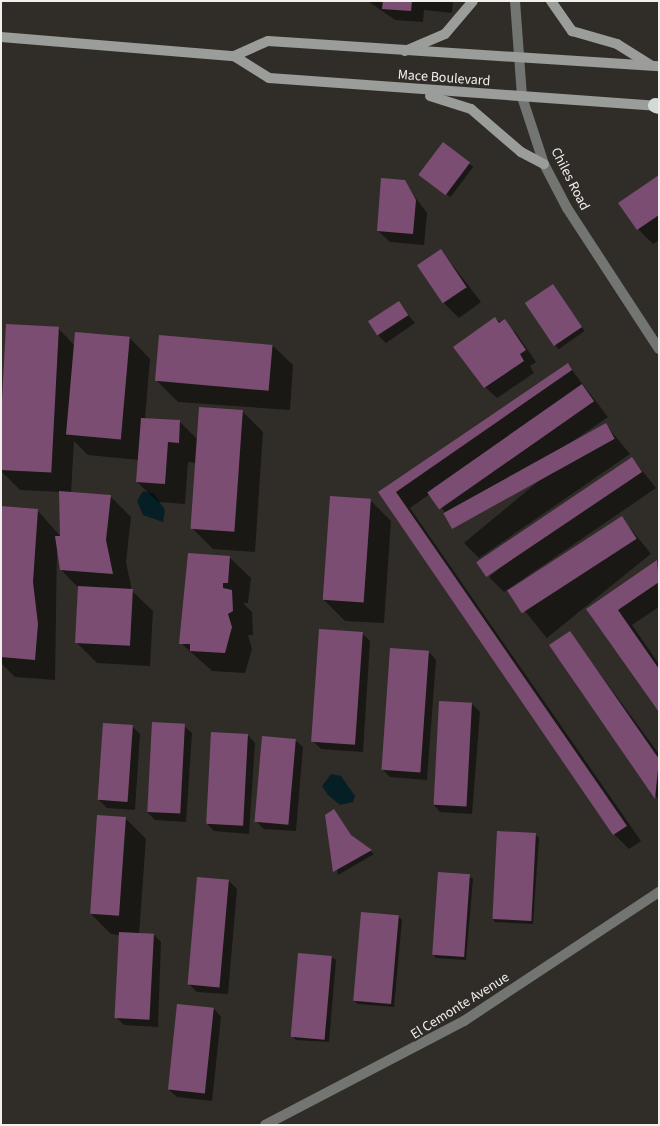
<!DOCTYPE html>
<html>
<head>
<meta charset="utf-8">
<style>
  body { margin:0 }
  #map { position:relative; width:660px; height:1126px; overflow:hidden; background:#302d29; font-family:"Source Sans 3",sans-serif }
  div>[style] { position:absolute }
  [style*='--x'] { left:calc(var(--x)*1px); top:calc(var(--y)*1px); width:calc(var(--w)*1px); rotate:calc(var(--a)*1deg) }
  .water>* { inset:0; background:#061f24 }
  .shadow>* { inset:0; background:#0007; transform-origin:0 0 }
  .building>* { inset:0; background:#7b4d72; transform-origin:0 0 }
  .minor>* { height:10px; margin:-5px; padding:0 5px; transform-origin:5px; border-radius:5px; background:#737573 }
  .tertiary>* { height:10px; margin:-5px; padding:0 5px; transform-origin:5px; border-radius:5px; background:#737573 }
  .secondary>* { height:10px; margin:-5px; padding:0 5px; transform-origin:5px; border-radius:5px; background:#9a9d9a }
  .motorway>* { height:15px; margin:-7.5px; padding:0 7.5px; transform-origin:7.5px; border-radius:7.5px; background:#d3d9d4 }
  span { translate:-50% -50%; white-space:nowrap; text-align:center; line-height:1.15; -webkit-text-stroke:4.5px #302d29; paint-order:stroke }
  .street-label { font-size:14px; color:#f2f0ed }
  .frame { position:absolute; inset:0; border:2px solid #f2f0ed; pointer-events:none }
</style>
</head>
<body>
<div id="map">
  <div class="water">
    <i style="clip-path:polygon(143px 491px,154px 494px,165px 510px,163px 522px,143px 515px,137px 501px)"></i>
    <i style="clip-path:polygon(331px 774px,341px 776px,355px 796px,353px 802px,340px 805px,328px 795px,322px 786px)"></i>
  </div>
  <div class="shadow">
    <i style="clip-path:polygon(368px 1px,453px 1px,452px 13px,424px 10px,423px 22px,395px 20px)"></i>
    <i style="left:443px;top:144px;width:38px;height:38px;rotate:37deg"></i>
    <i style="clip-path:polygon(659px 177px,659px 240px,653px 244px,638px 229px)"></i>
    <i style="clip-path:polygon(404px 182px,427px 213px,424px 245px,390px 242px,378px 231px)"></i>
    <i style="clip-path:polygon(441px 250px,481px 302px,459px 318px,444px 303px)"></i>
    <i style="left:553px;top:286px;width:55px;height:32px;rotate:55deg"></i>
    <i style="clip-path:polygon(398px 303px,415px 323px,386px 343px,378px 335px)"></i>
    <i style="clip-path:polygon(495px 318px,516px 333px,536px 362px,530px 366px,534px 373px,497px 398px,485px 387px)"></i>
    <i style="clip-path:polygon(7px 325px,58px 328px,75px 346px,130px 338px,150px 359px,145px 419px,180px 422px,198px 440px,242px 411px,263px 432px,255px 552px,213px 549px,192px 528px,197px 463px,188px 462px,185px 504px,158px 502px,137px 482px,139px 460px,88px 455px,74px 441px,71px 493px,111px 497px,131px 517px,126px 562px,132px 591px,153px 611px,150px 666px,97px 663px,76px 642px,79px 588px,61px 570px,57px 547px,55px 680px,15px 677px,1px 663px,1px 508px,37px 510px,62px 538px,61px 492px,20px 490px,1px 471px)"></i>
    <i style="clip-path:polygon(272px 345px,293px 365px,290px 410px,178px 402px,157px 381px)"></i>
    <i style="clip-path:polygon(568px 365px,608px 417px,454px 523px,430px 494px,410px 508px,641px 841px,629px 849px,614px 834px,379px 493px)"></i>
    <i style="clip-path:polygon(606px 425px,630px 454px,479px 558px,464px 543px)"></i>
    <i style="clip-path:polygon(632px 458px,656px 488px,504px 592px,489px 577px)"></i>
    <i style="clip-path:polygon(370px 500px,391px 521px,384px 623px,345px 621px,324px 600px)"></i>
    <i style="left:622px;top:518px;width:46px;height:134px;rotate:51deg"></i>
    <i style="clip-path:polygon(230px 558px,251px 578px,248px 603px,243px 603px,252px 612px,253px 635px,248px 635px,252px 649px,245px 673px,212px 671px,181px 643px)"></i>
    <i style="clip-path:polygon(656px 561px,659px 607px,632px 625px,659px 664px,659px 710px,588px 610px)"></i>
    <i style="clip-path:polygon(362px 633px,370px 641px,363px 752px,321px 749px,314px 742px)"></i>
    <i style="clip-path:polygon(570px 633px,659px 754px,659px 801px,551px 645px)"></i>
    <i style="clip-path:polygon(429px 652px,436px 660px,427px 780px,390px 777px,382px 769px)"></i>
    <i style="clip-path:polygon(472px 704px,480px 712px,472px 814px,440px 812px,433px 804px)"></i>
    <i style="clip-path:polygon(132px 726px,140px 734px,135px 810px,107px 808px,99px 800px)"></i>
    <i style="clip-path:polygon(184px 726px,192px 733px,186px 822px,155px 820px,147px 812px)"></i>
    <i style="clip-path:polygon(248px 735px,255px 743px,249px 834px,214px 831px,206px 823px)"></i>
    <i style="clip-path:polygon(295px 740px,303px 747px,296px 831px,264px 829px,256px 821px)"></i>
    <i style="clip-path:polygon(327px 816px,353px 838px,374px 854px,338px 875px)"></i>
    <i style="clip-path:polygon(126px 819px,146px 839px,139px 934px,154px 935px,161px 942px,158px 1027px,124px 1025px,117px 1018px,120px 935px,111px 934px,90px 913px)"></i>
    <i style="clip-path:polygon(535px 834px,539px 838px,533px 924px,495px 922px,492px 918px)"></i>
    <i style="clip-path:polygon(469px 876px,473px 879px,466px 960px,436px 958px,433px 954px)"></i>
    <i style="clip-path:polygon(229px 881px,237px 889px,228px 994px,197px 992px,189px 984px)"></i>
    <i style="clip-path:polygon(399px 917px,402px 920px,394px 1007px,358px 1004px,354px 1001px)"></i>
    <i style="clip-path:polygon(332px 957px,336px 960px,329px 1042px,296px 1040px,292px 1036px)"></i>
    <i style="clip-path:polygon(214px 1009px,221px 1017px,212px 1101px,177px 1097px,169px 1090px)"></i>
  </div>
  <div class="building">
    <i style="clip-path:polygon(383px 1px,412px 1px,411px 11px,382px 9px)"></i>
    <i style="left:443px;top:142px;width:34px;height:41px;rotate:37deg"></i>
    <i style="clip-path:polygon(659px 175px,659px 215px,637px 230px,618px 203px)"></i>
    <i style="clip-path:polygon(381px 178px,405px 180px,416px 200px,413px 234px,377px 231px)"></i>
    <i style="left:441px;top:249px;width:46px;height:29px;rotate:56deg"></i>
    <i style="left:553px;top:284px;width:52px;height:34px;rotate:56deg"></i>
    <i style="left:399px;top:301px;width:17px;height:37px;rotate:57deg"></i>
    <i style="clip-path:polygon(495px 317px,499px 323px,505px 319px,526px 350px,520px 354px,524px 361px,484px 388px,453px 347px)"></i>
    <i style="left:6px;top:324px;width:53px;height:146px;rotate:3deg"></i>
    <i style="left:75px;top:332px;width:55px;height:103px;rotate:5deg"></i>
    <i style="left:159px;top:335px;width:114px;height:46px;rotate:5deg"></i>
    <i style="clip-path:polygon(568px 363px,572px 370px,396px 492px,627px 826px,613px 835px,378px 492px)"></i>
    <i style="left:582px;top:384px;width:21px;height:189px;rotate:55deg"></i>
    <i style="left:199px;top:407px;width:44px;height:122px;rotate:4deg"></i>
    <i style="clip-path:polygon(141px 418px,180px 420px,179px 443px,168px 442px,165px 484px,136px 482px)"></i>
    <i style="left:606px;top:423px;width:18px;height:186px;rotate:61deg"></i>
    <i style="left:632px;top:457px;width:18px;height:188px;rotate:56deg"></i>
    <i style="clip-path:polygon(59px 491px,111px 495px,106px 540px,113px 574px,60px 570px,55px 536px,60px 536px)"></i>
    <i style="left:330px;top:496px;width:41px;height:104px;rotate:4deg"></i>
    <i style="clip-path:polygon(1px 506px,38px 509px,33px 582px,38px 624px,35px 660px,1px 657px)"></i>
    <i style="left:622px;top:516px;width:27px;height:137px;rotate:57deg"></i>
    <i style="clip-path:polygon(188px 553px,230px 556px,228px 583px,223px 583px,223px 588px,232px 590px,233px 611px,228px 614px,232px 627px,225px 653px,190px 651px,190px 644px,179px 644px)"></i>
    <i style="clip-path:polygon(657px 560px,659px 582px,618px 610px,659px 669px,659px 712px,586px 609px)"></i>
    <i style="left:78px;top:586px;width:55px;height:57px;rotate:3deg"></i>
    <i style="left:319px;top:629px;width:44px;height:113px;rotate:4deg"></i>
    <i style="clip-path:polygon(570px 631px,659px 759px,655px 799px,549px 645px)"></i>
    <i style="left:390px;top:648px;width:39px;height:122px;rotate:4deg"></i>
    <i style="left:439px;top:701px;width:33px;height:104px;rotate:3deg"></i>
    <i style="left:152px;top:722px;width:33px;height:90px;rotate:3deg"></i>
    <i style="left:103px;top:723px;width:30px;height:77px;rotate:4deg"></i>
    <i style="left:211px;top:732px;width:37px;height:92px;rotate:3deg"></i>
    <i style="left:262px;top:736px;width:34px;height:86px;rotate:5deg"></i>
    <i style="clip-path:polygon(334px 809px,351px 835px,372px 850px,333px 872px,325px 815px)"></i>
    <i style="left:97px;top:815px;width:29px;height:99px;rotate:4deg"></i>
    <i style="left:497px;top:831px;width:39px;height:88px;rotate:3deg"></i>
    <i style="left:438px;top:872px;width:32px;height:83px;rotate:4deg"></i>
    <i style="left:197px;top:877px;width:32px;height:108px;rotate:5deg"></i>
    <i style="left:361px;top:912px;width:38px;height:89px;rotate:5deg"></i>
    <i style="left:119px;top:932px;width:35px;height:86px;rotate:3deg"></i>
    <i style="left:298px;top:953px;width:34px;height:84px;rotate:5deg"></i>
    <i style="left:177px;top:1004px;width:37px;height:86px;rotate:6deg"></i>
  </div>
  <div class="minor">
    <i style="--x:265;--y:1125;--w:225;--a:-27.6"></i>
    <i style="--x:464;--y:1021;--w:234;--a:-33.5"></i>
  </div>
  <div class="tertiary">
    <i style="--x:515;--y:1;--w:96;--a:85.8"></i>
    <i style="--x:522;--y:97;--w:71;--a:71.8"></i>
    <i style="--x:544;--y:164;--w:50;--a:62.4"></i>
    <i style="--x:567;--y:208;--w:168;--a:56.9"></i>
  </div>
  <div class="secondary">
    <i style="--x:551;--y:1;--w:37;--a:55"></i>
    <i style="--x:572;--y:31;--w:47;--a:16.1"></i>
    <i style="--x:617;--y:44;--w:39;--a:32"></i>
    <i style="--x:1;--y:37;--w:234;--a:4.7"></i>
    <i style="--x:234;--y:56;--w:37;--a:-24"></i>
    <i style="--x:268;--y:41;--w:392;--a:3.7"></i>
    <i style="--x:405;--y:51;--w:43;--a:-23"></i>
    <i style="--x:445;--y:34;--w:43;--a:-49.7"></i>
    <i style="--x:234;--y:56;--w:41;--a:32.2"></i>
    <i style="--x:269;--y:78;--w:391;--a:4.1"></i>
    <i style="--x:430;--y:96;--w:43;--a:17.6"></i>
    <i style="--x:471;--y:109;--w:66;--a:40.7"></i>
    <i style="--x:521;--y:152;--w:26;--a:28"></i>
  </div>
  <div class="motorway">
    <i style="--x:655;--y:105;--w:4;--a:14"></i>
  </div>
  <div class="street-label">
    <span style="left:444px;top:78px;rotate:4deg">Mace Boulevard</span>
    <span style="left:570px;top:179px;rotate:63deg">Chiles Road</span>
    <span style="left:460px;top:1006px;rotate:-32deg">El Cemonte Avenue</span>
  </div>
  <div class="frame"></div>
</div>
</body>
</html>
